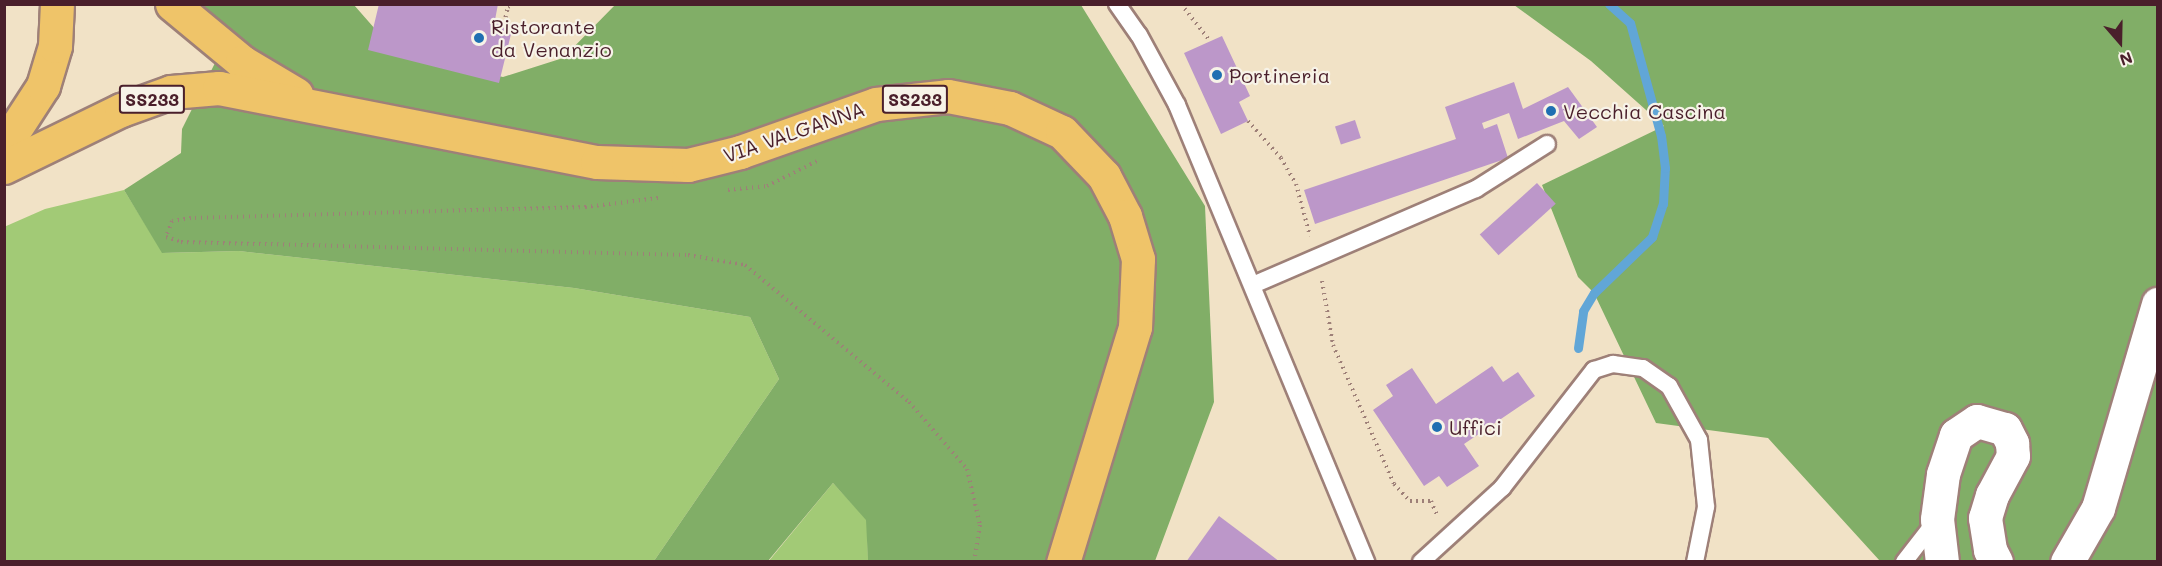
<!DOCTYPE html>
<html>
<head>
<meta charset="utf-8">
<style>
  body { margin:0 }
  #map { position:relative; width:2162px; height:566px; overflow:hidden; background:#f1e2c6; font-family:Mali,sans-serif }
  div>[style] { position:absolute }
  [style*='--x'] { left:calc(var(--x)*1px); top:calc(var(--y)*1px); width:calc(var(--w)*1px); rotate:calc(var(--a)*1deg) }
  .green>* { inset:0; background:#a2ca76 }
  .forest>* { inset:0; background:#81ae67 }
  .stream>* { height:9px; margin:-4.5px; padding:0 4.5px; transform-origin:4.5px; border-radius:4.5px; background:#61a6d7 }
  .building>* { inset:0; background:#bc97c9; transform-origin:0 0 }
  .path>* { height:4px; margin-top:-2px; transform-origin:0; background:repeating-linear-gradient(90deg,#9e8078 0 1.5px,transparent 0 6px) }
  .roads { filter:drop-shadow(2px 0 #9e8078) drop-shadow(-2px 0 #9e8078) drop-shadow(0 2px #9e8078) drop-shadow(0 -2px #9e8078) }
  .service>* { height:16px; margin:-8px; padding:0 8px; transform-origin:8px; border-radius:8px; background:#fff }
  .minor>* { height:33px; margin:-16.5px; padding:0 16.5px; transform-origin:16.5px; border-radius:16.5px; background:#fff }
  .primary>* { height:33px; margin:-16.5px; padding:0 16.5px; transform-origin:16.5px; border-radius:16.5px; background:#efc469 }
  .dots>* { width:16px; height:16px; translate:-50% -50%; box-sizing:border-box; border:3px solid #f7f3e8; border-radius:50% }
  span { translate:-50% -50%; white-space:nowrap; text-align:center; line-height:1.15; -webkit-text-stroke:4.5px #f7f3e8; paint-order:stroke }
  .shield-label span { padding:2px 4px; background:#f7f3e8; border:2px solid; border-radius:4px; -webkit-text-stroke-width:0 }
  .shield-label { font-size:18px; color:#4a1f2b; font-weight:700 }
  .poi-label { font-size:20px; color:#4a1f2b }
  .left { translate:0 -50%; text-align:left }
  .street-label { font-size:20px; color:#4a1f2b }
  .frame { position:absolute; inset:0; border:6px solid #4a1f2b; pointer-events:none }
  .north { position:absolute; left:2090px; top:12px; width:60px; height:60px; -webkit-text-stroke:4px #f7f3e8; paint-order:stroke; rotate:160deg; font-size:16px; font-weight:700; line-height:24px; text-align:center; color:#4a1f2b }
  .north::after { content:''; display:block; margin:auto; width:21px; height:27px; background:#4a1f2b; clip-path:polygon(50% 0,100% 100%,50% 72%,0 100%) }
</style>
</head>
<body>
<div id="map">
  <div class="green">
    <i style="clip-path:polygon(124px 190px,163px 253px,239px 251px,574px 288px,750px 317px,779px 379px,654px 561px,5px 561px,4px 227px,45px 209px)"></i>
    <i style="clip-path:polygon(833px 483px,867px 520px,868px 561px,768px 562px)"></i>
  </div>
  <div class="forest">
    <i style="clip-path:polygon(203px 5px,354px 5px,397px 54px,503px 77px,563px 58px,615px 5px,1081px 5px,1205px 206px,1214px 402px,1155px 561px,868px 561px,866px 520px,833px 483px,768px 561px,654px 561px,779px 379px,750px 317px,574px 288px,239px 251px,162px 253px,124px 190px,181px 153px,182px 129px,230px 33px)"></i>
    <i style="clip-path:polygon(1514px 5px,2157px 5px,2157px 561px,1880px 561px,1768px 438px,1656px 423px,1594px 293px,1578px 277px,1542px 185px,1664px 126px,1591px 61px)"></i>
  </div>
  <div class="stream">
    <i style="--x:1578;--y:348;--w:37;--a:-82"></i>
    <i style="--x:1583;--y:311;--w:21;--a:-59"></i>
    <i style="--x:1594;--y:293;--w:81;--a:-44"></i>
    <i style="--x:1652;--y:237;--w:35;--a:-72"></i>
    <i style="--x:1663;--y:204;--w:36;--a:-87"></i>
    <i style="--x:1665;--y:168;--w:32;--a:-97"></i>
    <i style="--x:1661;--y:136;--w:117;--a:-105.3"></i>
    <i style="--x:1630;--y:23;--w:28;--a:-138"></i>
  </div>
  <div class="building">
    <i style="clip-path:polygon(379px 4px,498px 4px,495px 20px,513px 26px,499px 83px,368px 50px)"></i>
    <i style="clip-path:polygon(1222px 36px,1250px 96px,1239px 102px,1248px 121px,1221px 134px,1184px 53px)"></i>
    <i style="clip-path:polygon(1514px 82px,1523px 109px,1568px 87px,1597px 127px,1579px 139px,1564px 121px,1518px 139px,1509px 113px,1482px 123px,1484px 129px,1497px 124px,1508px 158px,1315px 224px,1304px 190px,1456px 139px,1445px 107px)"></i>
    <i style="left:1355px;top:120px;width:19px;height:21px;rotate:72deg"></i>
    <i style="left:1537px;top:183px;width:28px;height:77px;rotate:48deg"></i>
    <i style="clip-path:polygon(1492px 366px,1503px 382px,1518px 372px,1535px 396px,1464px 444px,1479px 466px,1447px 487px,1439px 476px,1424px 486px,1373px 410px,1393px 396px,1386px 385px,1412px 368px,1436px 404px)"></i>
    <i style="clip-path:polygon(1219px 516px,1267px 552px,1280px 562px,1186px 562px)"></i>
  </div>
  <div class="path">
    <i style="--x:1181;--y:4;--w:47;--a:51.9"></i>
    <i style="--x:504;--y:23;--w:16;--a:-76"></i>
    <i style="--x:508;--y:7;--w:6;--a:-31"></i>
    <i style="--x:1248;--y:121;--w:50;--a:48.3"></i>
    <i style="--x:1281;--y:158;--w:30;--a:60"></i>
    <i style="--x:1296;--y:184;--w:54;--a:74.9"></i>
    <i style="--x:728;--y:190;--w:39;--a:-6"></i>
    <i style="--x:767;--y:186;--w:56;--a:-26.6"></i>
    <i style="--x:658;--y:198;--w:73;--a:172.9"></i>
    <i style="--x:586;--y:207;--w:395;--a:178.4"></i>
    <i style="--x:191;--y:218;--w:19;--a:171"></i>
    <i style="--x:172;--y:221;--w:17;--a:111"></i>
    <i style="--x:166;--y:237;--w:16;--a:18"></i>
    <i style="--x:181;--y:242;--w:507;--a:1.47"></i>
    <i style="--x:688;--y:255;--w:58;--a:10"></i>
    <i style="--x:745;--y:265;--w:214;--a:39.9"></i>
    <i style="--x:909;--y:402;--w:89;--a:49.1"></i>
    <i style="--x:967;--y:469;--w:57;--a:76.9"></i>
    <i style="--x:980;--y:525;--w:37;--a:99"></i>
    <i style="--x:1322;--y:281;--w:65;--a:80.2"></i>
    <i style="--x:1333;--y:345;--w:152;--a:66.3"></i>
    <i style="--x:1394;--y:484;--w:23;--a:47"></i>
    <i style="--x:1410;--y:501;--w:21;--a:0"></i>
    <i style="--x:1431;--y:501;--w:15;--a:67"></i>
  </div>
  <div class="roads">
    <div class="service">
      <i style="--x:1117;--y:4;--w:38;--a:55"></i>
      <i style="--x:1139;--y:35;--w:80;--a:61.5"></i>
      <i style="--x:1177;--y:105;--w:495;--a:67.5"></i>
      <i style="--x:1253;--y:285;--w:243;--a:-23.3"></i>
      <i style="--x:1476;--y:189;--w:84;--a:-32.4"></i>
      <i style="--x:1421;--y:562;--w:110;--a:-42.4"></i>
      <i style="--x:1502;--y:488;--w:150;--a:-52.1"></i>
      <i style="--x:1594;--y:370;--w:20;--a:-18"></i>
      <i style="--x:1613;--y:364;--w:30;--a:8"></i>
      <i style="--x:1643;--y:368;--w:32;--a:35"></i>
      <i style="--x:1669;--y:386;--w:62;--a:60.9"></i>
      <i style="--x:1699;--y:440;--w:67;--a:84"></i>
      <i style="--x:1706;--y:507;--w:56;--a:101.3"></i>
      <i style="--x:1904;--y:562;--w:51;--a:-52.2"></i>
    </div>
    <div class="minor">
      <i style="--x:1942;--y:562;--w:43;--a:-96.6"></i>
      <i style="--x:1937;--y:519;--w:45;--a:-82.4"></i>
      <i style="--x:1943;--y:474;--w:41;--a:-71.6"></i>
      <i style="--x:1956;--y:435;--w:25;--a:-34"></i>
      <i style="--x:1977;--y:421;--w:29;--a:16"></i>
      <i style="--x:2005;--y:429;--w:16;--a:63"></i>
      <i style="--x:2012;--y:443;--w:13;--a:86"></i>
      <i style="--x:2013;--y:456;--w:44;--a:118.3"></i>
      <i style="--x:1992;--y:495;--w:24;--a:107"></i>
      <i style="--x:1985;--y:518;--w:32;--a:81"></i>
      <i style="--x:1990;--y:550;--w:13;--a:63"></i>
      <i style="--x:2067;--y:562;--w:62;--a:-60.1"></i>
      <i style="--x:2098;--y:508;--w:213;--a:-73.6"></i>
    </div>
    <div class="primary">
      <i style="--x:172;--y:4;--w:91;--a:39.6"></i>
      <i style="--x:242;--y:62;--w:63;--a:30.7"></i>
      <i style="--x:4;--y:146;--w:72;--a:-57"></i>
      <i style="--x:43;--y:86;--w:42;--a:-73.3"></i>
      <i style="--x:55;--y:46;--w:42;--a:-87.3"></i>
      <i style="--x:4;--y:167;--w:130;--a:-26"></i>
      <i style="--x:121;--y:110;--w:53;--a:-19.8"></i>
      <i style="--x:171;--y:92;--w:48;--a:-4.8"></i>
      <i style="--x:219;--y:88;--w:385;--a:11.1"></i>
      <i style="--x:597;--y:162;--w:91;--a:1.9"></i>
      <i style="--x:688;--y:165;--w:54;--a:-14"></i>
      <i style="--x:740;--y:152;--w:144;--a:-19.4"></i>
      <i style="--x:876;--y:104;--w:72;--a:-6.3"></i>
      <i style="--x:948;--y:96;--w:63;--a:11"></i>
      <i style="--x:1010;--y:108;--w:57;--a:24.8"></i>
      <i style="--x:1062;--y:132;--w:61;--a:46.3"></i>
      <i style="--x:1104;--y:176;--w:45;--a:62.3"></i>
      <i style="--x:1125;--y:216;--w:45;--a:73.2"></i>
      <i style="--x:1138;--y:259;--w:68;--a:92.5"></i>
      <i style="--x:1135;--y:327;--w:246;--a:107"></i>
    </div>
  </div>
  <div class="dots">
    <i style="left:479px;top:38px;background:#1f6fb2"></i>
    <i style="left:1217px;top:75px;background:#1f6fb2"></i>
    <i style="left:1551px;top:111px;background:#1f6fb2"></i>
    <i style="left:1437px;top:427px;background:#1f6fb2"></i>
  </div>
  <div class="shield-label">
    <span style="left:152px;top:99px">SS233</span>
    <span style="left:915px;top:99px">SS233</span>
  </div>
  <div class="poi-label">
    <span class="left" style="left:491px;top:38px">Ristorante<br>da Venanzio</span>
    <span class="left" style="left:1229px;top:75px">Portineria</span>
    <span class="left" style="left:1563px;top:111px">Vecchia Cascina</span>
    <span class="left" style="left:1449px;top:427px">Uffici</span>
  </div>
  <div class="street-label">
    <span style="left:794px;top:132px;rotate:-19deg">VIA VALGANNA</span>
  </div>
  <div class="frame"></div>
  <div class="north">N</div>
</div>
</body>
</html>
